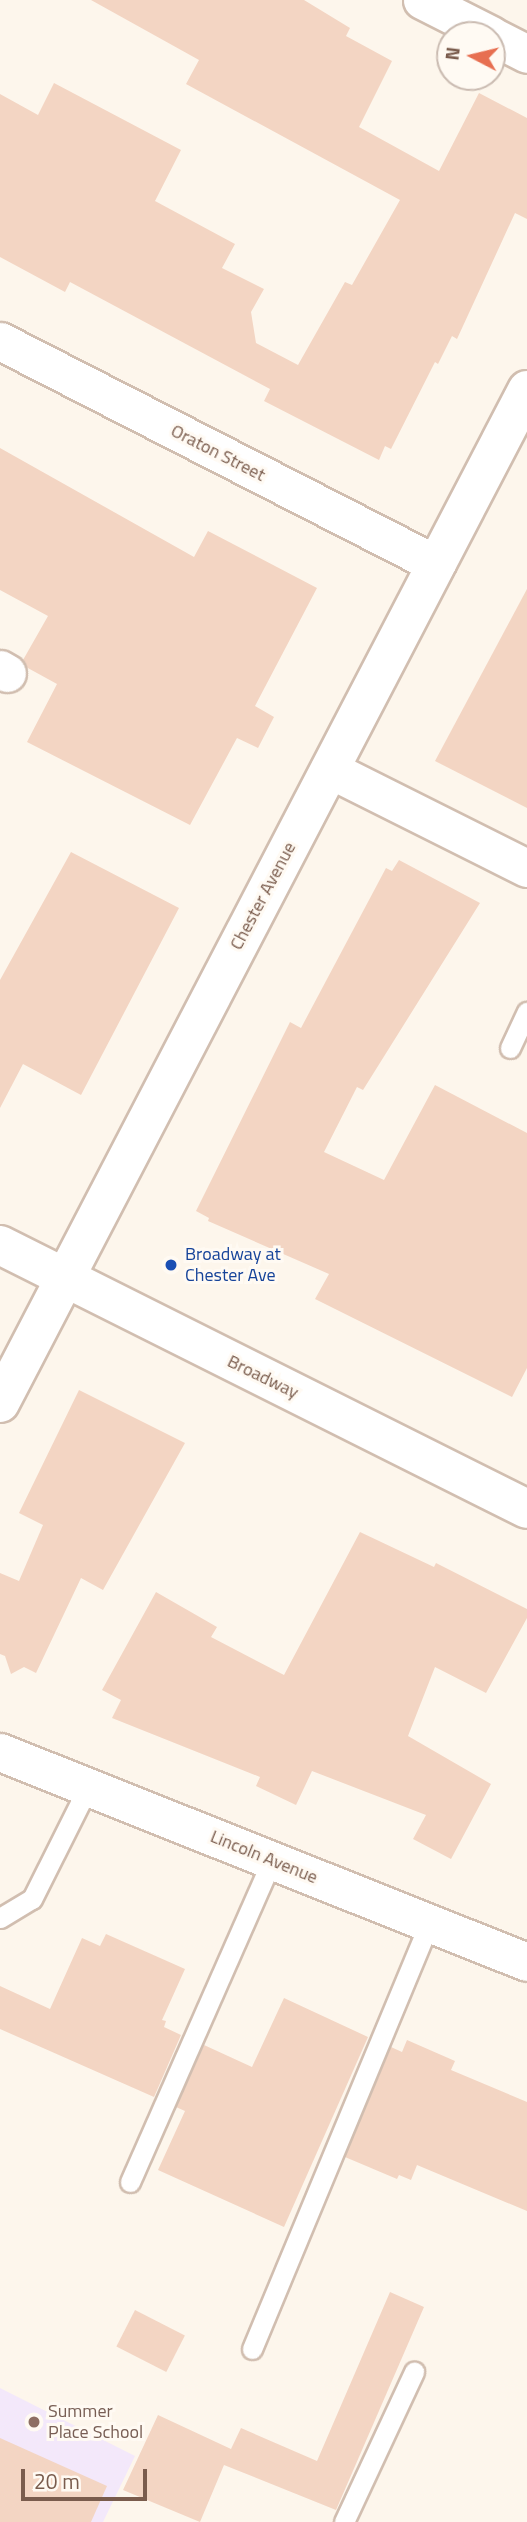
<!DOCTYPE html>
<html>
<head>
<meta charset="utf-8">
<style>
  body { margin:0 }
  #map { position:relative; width:527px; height:2522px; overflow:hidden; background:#fdf6ec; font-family:"Titillium Web",sans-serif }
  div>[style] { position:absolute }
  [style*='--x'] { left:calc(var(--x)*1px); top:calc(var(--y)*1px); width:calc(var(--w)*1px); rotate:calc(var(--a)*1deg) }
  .education>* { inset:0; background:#f3e8fa }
  .building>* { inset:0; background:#f3d5c3; transform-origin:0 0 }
  .roads { filter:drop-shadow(2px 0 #d1beb0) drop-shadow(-2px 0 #d1beb0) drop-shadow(0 2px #d1beb0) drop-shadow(0 -2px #d1beb0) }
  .service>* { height:19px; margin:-9.5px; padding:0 9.5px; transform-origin:9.5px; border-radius:9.5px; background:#fff }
  .minor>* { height:37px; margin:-18.5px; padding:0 18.5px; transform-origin:18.5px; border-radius:18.5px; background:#fff }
  .tertiary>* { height:38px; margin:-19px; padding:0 19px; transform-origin:19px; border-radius:19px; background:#fff }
  .secondary>* { height:38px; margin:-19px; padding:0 19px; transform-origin:19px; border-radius:19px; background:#fff }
  .dots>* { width:19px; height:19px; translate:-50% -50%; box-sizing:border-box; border:4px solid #fffaf3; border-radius:50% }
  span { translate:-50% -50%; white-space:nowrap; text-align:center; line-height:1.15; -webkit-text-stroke:6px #fffaf3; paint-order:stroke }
  .street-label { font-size:18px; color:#7a5c4d }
  .transit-label { font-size:18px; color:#164399 }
  .left { translate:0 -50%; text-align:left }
  .education-label { font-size:18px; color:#785e54 }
  .north { position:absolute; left:436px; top:21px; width:70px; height:70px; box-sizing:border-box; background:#fffaf3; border:2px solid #cabbb1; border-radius:50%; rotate:277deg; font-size:19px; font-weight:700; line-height:28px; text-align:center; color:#7a5c4d }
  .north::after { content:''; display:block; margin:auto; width:24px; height:32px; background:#e76f51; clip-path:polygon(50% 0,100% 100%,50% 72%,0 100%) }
  .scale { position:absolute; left:21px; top:2469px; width:126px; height:32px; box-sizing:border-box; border:4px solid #7a5c4d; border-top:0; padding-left:9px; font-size:21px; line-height:24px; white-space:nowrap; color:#7a5c4d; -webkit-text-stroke:5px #fffaf3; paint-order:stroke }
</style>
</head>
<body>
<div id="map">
  <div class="education">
    <i style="clip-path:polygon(0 2388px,135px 2456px,103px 2522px,0 2522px)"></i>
  </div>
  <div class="building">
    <i style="clip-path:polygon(91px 0,304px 0,350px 28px,346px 36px,392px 61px,359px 127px,439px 171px,479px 93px,527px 118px,527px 219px,515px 213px,457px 339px,452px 336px,438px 364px,435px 362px,391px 449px,385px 446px,379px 460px,264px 401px,270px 389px,70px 282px,65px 292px,0 257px,0 94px,38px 115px,54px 83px,181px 150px,155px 201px,235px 244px,222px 268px,264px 289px,251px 312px,256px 343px,298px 365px,345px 282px,352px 285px,400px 200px,186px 84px,199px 60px)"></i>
    <i style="clip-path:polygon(0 448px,194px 557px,208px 531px,317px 588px,255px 706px,274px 717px,258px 748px,237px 738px,190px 825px,27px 742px,57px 684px,26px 667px,23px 660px,48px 616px,0 590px)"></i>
    <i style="clip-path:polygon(527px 589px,527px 808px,435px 761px)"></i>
    <i style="clip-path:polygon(71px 852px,179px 908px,81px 1095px,23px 1064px,0 1108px,0 980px)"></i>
    <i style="clip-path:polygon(399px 860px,480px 903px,363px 1090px,357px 1087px,324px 1152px,384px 1180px,435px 1085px,527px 1133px,527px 1368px,512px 1397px,315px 1299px,329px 1274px,208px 1221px,209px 1218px,196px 1211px,290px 1022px,301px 1028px,386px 868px,392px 871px)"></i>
    <i style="clip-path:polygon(79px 1390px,185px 1443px,103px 1590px,81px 1578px,36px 1673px,24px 1667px,11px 1674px,5px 1656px,0 1654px,0 1573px,19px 1581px,43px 1525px,19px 1513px)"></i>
    <i style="clip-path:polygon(360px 1532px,434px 1567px,436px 1563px,527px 1609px,527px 1618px,486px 1693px,435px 1667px,408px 1736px,491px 1784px,451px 1859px,413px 1839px,426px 1815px,312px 1771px,296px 1805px,256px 1786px,260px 1777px,112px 1718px,121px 1700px,102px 1690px,156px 1592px,217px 1627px,211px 1637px,284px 1675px)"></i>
    <i style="clip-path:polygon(106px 1934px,185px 1969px,162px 2020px,166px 2021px,164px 2027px,181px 2035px,154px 2097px,0 2029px,0 1986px,50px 2009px,82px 1938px,100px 1946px)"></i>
    <i style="clip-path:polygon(284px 1998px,368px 2037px,284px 2227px,158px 2170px,185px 2111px,176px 2107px,204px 2045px,252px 2067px)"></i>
    <i style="clip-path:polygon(407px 2040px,455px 2061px,451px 2070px,527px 2102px,527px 2211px,417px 2165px,411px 2180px,399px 2175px,397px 2179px,345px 2157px,391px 2047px,402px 2052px)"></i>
    <i style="clip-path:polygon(390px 2292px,424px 2307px,336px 2510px,224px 2465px,200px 2522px,123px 2490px,158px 2415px,231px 2449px,241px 2428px,317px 2461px)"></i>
    <i style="left:135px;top:2310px;width:56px;height:41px;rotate:27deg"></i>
    <i style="clip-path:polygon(0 2438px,107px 2486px,91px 2522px,0 2522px)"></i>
  </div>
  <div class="roads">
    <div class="service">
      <i style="--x:510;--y:1048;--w:40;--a:-65"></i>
      <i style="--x:0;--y:1918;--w:37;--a:-31"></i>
      <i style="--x:32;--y:1899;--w:125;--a:-63.4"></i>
      <i style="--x:130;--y:2182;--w:352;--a:-66.2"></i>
      <i style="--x:252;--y:2349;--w:461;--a:-67.4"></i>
      <i style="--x:344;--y:2522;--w:166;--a:-65"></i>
    </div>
    <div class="minor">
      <i style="--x:422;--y:0;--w:77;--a:26.9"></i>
      <i style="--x:492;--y:36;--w:39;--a:27"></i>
      <i style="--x:0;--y:341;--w:490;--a:27.1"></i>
      <i style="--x:0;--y:669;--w:8;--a:30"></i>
      <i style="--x:329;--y:769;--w:221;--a:26.6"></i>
      <i style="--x:0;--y:1752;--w:567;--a:21.73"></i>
    </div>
    <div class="tertiary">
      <i style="--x:0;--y:1403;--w:1142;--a:-62.51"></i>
    </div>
    <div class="secondary">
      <i style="--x:0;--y:1245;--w:589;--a:26.61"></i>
    </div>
  </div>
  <div class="dots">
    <i style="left:171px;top:1265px;background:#1a4fb4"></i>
    <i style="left:34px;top:2422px;background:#8d6e63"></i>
  </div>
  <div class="street-label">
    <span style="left:218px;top:453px;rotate:27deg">Oraton Street</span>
    <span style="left:263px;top:896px;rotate:-62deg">Chester Avenue</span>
    <span style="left:263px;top:1377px;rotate:26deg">Broadway</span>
    <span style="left:264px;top:1857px;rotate:22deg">Lincoln Avenue</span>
  </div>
  <div class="transit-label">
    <span class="left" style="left:185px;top:1265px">Broadway at<br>Chester Ave</span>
  </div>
  <div class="education-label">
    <span class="left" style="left:48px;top:2422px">Summer<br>Place School</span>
  </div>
  <div class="north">N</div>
  <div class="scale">20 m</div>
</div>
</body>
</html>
